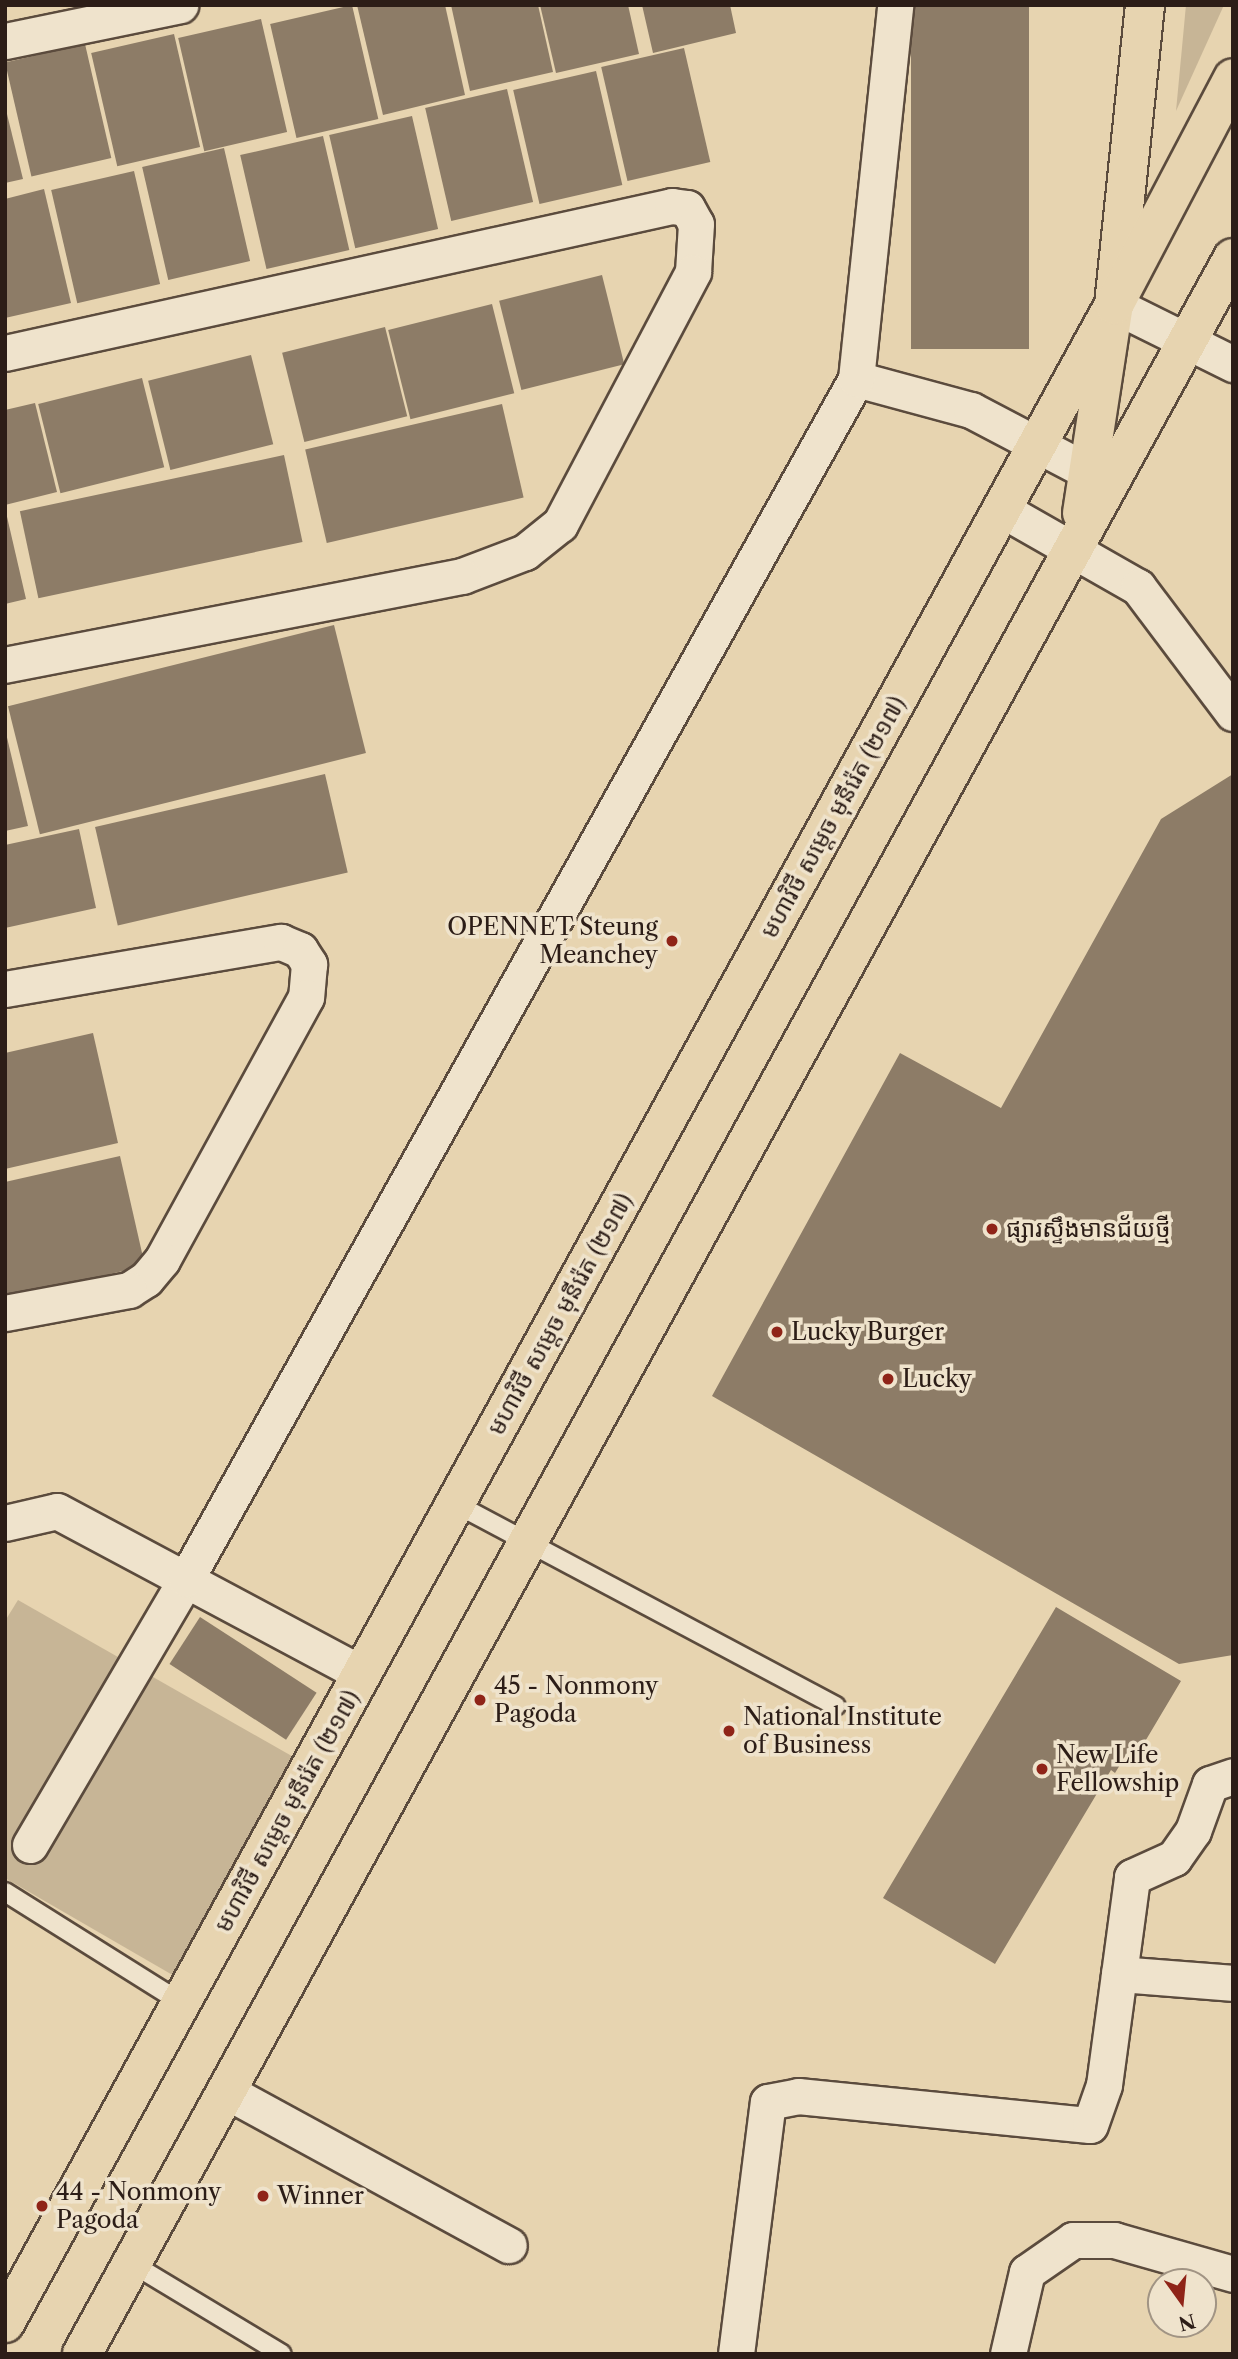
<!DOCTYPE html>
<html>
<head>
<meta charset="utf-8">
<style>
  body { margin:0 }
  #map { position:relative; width:1238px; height:2359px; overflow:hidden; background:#e7d4b0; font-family:"Libre Caslon Text","Noto Sans Khmer",serif }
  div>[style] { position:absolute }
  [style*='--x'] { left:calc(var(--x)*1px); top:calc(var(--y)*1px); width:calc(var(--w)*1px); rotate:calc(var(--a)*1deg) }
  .green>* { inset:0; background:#c7b596 }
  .building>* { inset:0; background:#8d7c67; transform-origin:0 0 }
  .roads { filter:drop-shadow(2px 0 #5b4b3d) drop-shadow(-2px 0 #5b4b3d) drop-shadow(0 2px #5b4b3d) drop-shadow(0 -2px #5b4b3d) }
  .service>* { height:18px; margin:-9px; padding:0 9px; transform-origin:9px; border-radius:9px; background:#efe3cc }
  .minor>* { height:35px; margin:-17.5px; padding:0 17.5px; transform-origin:17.5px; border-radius:17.5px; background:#efe3cc }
  .primary>* { height:38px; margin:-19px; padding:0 19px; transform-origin:19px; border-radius:19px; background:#e7d4b0 }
  .dots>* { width:19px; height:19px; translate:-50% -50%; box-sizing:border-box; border:4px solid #efe3cc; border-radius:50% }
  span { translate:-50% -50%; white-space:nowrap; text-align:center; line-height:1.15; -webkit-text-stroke:7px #efe3cc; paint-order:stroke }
  .street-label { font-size:24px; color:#2c1d17 }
  .poi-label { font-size:24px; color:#2c1d17 }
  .right { translate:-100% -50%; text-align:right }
  .left { translate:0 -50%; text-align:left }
  .frame { position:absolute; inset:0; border:7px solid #2c1d17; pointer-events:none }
  .north { position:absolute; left:1147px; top:2268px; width:70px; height:70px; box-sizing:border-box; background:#efe3cc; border:2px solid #a19484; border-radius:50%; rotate:165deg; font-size:19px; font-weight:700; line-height:28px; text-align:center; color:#2c1d17 }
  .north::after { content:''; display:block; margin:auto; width:24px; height:32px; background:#8f2418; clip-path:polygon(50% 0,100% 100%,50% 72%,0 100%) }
</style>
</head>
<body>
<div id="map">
  <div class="green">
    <i style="clip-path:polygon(1186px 5px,1224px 5px,1176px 111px)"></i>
    <i style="clip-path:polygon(18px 1600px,297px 1759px,176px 1977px,5px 1878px,5px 1621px)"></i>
  </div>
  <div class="building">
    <i style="left:352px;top:5px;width:117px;height:84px;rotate:77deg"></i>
    <i style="clip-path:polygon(357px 5px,445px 5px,465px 95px,383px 115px)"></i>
    <i style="clip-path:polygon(451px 5px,538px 5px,553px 72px,470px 91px)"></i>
    <i style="clip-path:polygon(540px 5px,628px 5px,639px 54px,556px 73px)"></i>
    <i style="clip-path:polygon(642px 5px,730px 5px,736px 33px,653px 53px)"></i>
    <i style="left:911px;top:5px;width:118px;height:344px"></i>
    <i style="left:261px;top:19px;width:116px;height:85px;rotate:77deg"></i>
    <i style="left:174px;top:34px;width:116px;height:85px;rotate:77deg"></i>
    <i style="left:85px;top:44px;width:117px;height:82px;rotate:77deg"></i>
    <i style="left:684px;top:48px;width:117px;height:85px;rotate:77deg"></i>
    <i style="left:596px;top:71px;width:117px;height:85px;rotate:77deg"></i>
    <i style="left:507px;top:89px;width:116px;height:84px;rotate:77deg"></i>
    <i style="clip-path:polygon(5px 106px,23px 179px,5px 183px)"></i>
    <i style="left:412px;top:116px;width:116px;height:85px;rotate:77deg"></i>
    <i style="left:323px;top:136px;width:117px;height:85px;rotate:77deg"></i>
    <i style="left:224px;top:148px;width:116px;height:84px;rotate:77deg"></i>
    <i style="left:134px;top:171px;width:116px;height:85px;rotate:77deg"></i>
    <i style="clip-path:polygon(44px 189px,71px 303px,5px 318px,5px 199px)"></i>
    <i style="left:602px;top:275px;width:92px;height:106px;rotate:76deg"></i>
    <i style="left:492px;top:304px;width:92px;height:107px;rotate:76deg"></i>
    <i style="left:385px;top:327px;width:92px;height:106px;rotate:76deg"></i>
    <i style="left:251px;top:355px;width:92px;height:106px;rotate:76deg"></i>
    <i style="left:142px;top:378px;width:92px;height:107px;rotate:76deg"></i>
    <i style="clip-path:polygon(35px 403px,57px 492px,5px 505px,5px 410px)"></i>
    <i style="left:502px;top:404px;width:96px;height:202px;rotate:77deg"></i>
    <i style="left:284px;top:455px;width:89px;height:270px;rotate:78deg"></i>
    <i style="clip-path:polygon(5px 508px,26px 599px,5px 604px)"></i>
    <i style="left:334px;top:625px;width:132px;height:336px;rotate:76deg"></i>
    <i style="clip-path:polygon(5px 729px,28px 826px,5px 831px)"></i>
    <i style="left:325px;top:774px;width:101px;height:236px;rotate:77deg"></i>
    <i style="clip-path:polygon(1233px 774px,1233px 1655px,1179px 1664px,712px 1396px,900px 1053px,1001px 1108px,1161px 819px)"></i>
    <i style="clip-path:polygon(79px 829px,96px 908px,5px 928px,5px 845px)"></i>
    <i style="clip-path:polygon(93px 1033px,118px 1143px,5px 1169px,5px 1053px)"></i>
    <i style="clip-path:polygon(120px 1156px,145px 1266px,5px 1298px,5px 1182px)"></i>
    <i style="clip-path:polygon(1056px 1607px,1181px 1681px,1134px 1760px,1126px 1755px,1115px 1773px,1111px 1770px,995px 1964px,883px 1898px)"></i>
    <i style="left:200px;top:1617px;width:139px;height:56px;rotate:33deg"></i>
  </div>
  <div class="roads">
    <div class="service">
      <i style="--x:456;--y:1504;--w:430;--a:28"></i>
      <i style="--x:5;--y:1892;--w:209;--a:32.1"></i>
      <i style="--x:131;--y:2263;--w:176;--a:31.1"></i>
    </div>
    <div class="minor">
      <i style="--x:5;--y:41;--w:179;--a:-11.6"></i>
      <i style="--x:1114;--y:305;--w:133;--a:26.4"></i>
      <i style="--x:5;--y:353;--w:683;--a:-12.43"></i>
      <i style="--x:672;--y:206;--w:15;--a:8"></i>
      <i style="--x:687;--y:208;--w:18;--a:61"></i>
      <i style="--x:696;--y:224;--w:48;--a:93.6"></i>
      <i style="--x:693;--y:272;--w:285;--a:117.8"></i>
      <i style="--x:560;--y:524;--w:45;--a:141.3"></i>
      <i style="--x:525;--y:552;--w:67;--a:159.1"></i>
      <i style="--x:462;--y:576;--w:466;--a:169"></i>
      <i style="--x:856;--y:379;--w:119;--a:15.1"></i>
      <i style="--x:971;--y:410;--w:157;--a:27.7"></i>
      <i style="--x:1001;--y:509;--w:158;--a:29.7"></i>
      <i style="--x:1138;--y:587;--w:158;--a:53"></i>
      <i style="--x:5;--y:989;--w:280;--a:-9.7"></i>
      <i style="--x:281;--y:942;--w:21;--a:23"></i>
      <i style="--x:300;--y:950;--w:17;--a:57"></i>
      <i style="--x:309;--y:964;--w:33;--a:95"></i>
      <i style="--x:306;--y:997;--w:300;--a:118.7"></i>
      <i style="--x:162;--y:1260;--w:25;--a:130"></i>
      <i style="--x:146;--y:1279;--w:20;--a:147"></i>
      <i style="--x:129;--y:1290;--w:126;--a:169.5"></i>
      <i style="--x:5;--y:1523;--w:53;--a:-13"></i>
      <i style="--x:57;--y:1511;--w:346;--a:28.1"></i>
      <i style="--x:30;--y:1845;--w:308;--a:-59.6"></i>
      <i style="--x:186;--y:1579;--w:1374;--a:-60.82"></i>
      <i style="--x:856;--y:379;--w:376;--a:-84"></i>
      <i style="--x:1119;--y:1974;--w:114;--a:4.5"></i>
      <i style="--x:226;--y:2091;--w:322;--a:28.6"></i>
      <i style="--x:736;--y:2354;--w:254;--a:-82.8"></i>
      <i style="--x:768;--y:2102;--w:31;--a:-11"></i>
      <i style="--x:798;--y:2096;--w:293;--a:5.7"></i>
      <i style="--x:1090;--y:2125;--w:42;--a:-70.7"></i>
      <i style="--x:1104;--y:2085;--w:210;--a:-82.3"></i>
      <i style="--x:1132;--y:1877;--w:46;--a:-24.3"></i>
      <i style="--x:1174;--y:1858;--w:33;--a:-55"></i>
      <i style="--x:1193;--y:1831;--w:50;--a:-70.1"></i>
      <i style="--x:1210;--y:1784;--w:24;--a:-19"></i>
      <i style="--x:1008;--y:2354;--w:84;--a:-77"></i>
      <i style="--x:1027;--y:2272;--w:56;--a:-34.8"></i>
      <i style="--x:1073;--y:2240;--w:41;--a:0"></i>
      <i style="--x:1114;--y:2240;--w:124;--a:15.9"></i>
    </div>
    <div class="primary">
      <i style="--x:1082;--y:513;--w:210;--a:-81.3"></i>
      <i style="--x:1114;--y:305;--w:302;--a:-84.1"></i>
      <i style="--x:5;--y:2323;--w:2303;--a:-61.21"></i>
      <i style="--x:1114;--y:305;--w:256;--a:-62.3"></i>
      <i style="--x:82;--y:2354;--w:2391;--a:-61.23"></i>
    </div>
  </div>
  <div class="dots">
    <i style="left:672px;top:941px;background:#8f2418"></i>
    <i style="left:992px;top:1229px;background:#8f2418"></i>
    <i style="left:777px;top:1332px;background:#8f2418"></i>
    <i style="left:888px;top:1379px;background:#8f2418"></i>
    <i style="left:480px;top:1700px;background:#8f2418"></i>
    <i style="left:729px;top:1731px;background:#8f2418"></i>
    <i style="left:1042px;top:1769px;background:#8f2418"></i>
    <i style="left:263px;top:2196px;background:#8f2418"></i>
    <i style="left:42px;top:2206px;background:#8f2418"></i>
  </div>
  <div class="street-label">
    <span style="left:833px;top:817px;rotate:-61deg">មហាវិថី សម្តេច មុនីរ៉េត (២១៧)</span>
    <span style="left:560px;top:1314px;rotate:-61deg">មហាវិថី សម្តេច មុនីរ៉េត (២១៧)</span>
    <span style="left:287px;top:1811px;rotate:-61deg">មហាវិថី សម្តេច មុនីរ៉េត (២១៧)</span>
  </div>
  <div class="poi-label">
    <span class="right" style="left:658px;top:941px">OPENNET Steung<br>Meanchey</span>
    <span class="left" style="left:1006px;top:1229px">ផ្សារស្ទឹងមានជ័យថ្មី</span>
    <span class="left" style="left:791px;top:1332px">Lucky Burger</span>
    <span class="left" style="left:902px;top:1379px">Lucky</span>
    <span class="left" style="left:494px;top:1700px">45 - Nonmony<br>Pagoda</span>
    <span class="left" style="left:743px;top:1731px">National Institute<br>of Business</span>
    <span class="left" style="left:1056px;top:1769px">New Life<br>Fellowship</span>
    <span class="left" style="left:56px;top:2206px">44 - Nonmony<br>Pagoda</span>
    <span class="left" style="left:277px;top:2196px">Winner</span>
  </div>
  <div class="frame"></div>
  <div class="north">N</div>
</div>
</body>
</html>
